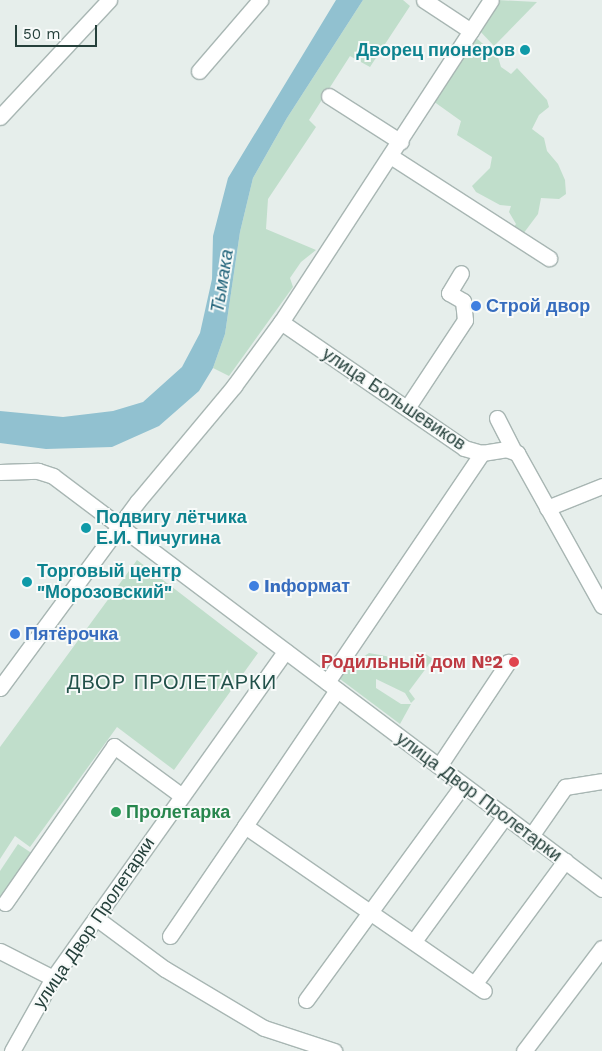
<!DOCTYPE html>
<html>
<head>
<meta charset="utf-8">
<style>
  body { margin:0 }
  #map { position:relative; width:602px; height:1051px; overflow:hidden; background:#e6eeeb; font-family:"Work Sans",sans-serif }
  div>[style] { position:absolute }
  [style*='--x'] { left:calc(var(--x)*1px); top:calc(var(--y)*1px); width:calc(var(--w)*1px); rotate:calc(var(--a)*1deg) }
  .green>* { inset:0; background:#c0decb }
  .water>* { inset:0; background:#91c1d0 }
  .roads { filter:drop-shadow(1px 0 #a8b6b3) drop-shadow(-1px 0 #a8b6b3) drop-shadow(0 1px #a8b6b3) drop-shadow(0 -1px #a8b6b3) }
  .minor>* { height:15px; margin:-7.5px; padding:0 7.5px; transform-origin:7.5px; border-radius:7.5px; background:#fff }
  .dots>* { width:14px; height:14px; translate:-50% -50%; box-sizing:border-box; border:2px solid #f7faf9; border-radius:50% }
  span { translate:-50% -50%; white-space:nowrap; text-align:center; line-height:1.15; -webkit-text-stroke:4px #f7faf9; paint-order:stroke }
  .culture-label { font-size:18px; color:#0d838f; font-weight:700 }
  .right { translate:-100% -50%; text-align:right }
  .left { translate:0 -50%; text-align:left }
  .shop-label { font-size:18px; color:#366cbe; font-weight:700 }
  .street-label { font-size:18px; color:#25403b }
  .health-label { font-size:18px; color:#be3a42; font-weight:700 }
  .leisure-label { font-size:18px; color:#27864d; font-weight:700 }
  .water-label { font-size:19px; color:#21637a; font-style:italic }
  .quarter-label { font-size:20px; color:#22514a; letter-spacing:1px }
  .scale { position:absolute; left:15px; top:25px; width:82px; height:22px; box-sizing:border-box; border:2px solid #25403b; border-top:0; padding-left:6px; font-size:15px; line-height:18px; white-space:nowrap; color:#25403b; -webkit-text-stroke:4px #f7faf9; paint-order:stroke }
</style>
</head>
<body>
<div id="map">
  <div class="green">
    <i style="clip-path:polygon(363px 0,403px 0,410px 6px,370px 67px,350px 56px,309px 120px,316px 127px,268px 199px,266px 229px,316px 250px,301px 262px,290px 278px,293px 287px,229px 376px,213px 368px,225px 334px,240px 232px,253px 178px,287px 118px)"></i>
    <i style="clip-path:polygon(497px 0,537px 2px,494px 46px,478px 29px)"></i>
    <i style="clip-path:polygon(474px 36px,498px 57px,501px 67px,511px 74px,517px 68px,547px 100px,549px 107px,539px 115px,532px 129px,544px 138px,547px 151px,558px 164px,565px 180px,566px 194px,559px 199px,541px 198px,538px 214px,523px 234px,511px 231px,516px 224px,509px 212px,511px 206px,500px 205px,476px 192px,472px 186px,490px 168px,492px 157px,457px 135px,461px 121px,433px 101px)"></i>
    <i style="clip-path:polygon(137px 560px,258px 653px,174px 770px,117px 727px,30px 847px,15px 836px,0 859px,0 747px)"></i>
    <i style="clip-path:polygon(369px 653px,413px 661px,424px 653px,433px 659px,409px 691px,415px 699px,411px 703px,405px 693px,376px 679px,376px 688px,401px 704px,411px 704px,400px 724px,340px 679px,343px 665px,360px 669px,363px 657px)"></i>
    <i style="clip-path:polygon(18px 844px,36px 856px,0 901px,0 871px)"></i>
  </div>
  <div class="water">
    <i style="clip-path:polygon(336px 0,363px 0,287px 118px,253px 178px,240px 232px,225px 334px,213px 368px,199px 391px,159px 426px,112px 447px,46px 449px,0 443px,0 411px,63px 417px,113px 411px,143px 402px,182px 367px,200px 333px,212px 279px,213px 236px,228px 178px)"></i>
  </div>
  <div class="roads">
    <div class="minor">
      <i style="--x:424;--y:0;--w:56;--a:33.4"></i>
      <i style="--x:199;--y:71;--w:94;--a:-49.3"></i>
      <i style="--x:329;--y:96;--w:85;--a:32.6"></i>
      <i style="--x:0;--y:117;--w:160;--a:-47"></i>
      <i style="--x:392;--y:157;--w:187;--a:32.8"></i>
      <i style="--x:281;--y:322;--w:222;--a:34.5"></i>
      <i style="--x:464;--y:448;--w:19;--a:16"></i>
      <i style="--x:482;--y:453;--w:24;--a:-9"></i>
      <i style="--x:506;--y:449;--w:12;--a:20"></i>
      <i style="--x:517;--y:453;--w:175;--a:60.9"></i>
      <i style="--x:407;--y:408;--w:105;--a:-56.6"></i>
      <i style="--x:465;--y:320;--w:19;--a:-96"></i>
      <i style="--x:463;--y:301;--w:16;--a:-150"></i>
      <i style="--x:449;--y:293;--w:23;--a:-59"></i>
      <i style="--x:497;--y:418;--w:37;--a:63"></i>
      <i style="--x:0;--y:472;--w:38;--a:-2"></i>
      <i style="--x:38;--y:471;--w:16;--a:18"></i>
      <i style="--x:53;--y:476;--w:687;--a:36.95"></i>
      <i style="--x:547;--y:508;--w:59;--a:-21.8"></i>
      <i style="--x:327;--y:682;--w:277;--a:-55.9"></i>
      <i style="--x:0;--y:688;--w:232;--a:-53.6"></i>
      <i style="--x:138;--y:501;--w:150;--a:-50.1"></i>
      <i style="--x:234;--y:386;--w:79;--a:-53.7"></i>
      <i style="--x:281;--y:322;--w:384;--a:-56.9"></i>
      <i style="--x:337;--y:690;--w:164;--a:124.1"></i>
      <i style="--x:245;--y:826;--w:290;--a:34.6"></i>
      <i style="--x:439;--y:766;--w:125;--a:-56.4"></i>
      <i style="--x:531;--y:836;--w:60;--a:-55.2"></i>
      <i style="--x:565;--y:787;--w:37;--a:-9"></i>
      <i style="--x:5;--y:903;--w:191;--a:-55.2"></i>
      <i style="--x:114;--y:746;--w:84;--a:36.3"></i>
      <i style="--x:96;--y:918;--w:86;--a:36.5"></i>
      <i style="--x:165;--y:969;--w:115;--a:30.8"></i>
      <i style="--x:264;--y:1028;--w:74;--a:18.2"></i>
      <i style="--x:170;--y:936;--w:133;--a:-55.7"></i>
      <i style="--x:414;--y:941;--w:155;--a:-53.9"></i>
      <i style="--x:0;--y:951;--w:59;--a:27"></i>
      <i style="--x:475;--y:983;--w:152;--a:-53.6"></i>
      <i style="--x:306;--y:1000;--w:266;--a:-53.9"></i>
      <i style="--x:12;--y:1051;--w:84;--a:-60.7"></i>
      <i style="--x:53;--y:978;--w:401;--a:-54.6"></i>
      <i style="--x:524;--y:1051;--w:129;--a:-52.9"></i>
    </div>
  </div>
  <div class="dots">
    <i style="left:525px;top:50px;background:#0f9aa8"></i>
    <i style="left:476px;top:306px;background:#3f7fe0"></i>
    <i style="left:86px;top:528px;background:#0f9aa8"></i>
    <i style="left:27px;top:582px;background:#0f9aa8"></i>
    <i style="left:254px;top:586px;background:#3f7fe0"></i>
    <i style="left:15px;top:634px;background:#3f7fe0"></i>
    <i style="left:514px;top:662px;background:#e0444e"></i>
    <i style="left:116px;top:812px;background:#2e9e5b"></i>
  </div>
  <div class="culture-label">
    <span class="right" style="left:515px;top:50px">Дворец пионеров</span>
    <span class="left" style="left:96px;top:528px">Подвигу лётчика<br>Е.И. Пичугина</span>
    <span class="left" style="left:37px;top:582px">Торговый центр<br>"Морозовский"</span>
  </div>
  <div class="shop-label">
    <span class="left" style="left:486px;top:306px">Строй двор</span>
    <span class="left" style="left:264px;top:586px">Inформат</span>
    <span class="left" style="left:25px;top:634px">Пятёрочка</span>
  </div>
  <div class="street-label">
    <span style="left:394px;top:399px;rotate:34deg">улица Большевиков</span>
    <span style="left:479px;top:797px;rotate:37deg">улица Двор Пролетарки</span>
    <span style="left:94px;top:923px;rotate:-56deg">улица Двор Пролетарки</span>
  </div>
  <div class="health-label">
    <span class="right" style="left:503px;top:662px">Родильный дом №2</span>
  </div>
  <div class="leisure-label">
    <span class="left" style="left:126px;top:812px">Пролетарка</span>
  </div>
  <div class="water-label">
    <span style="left:222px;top:281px;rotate:-81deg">Тьмака</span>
  </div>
  <div class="quarter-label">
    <span style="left:172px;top:682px">ДВОР ПРОЛЕТАРКИ</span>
  </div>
  <div class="scale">50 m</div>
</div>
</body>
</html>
